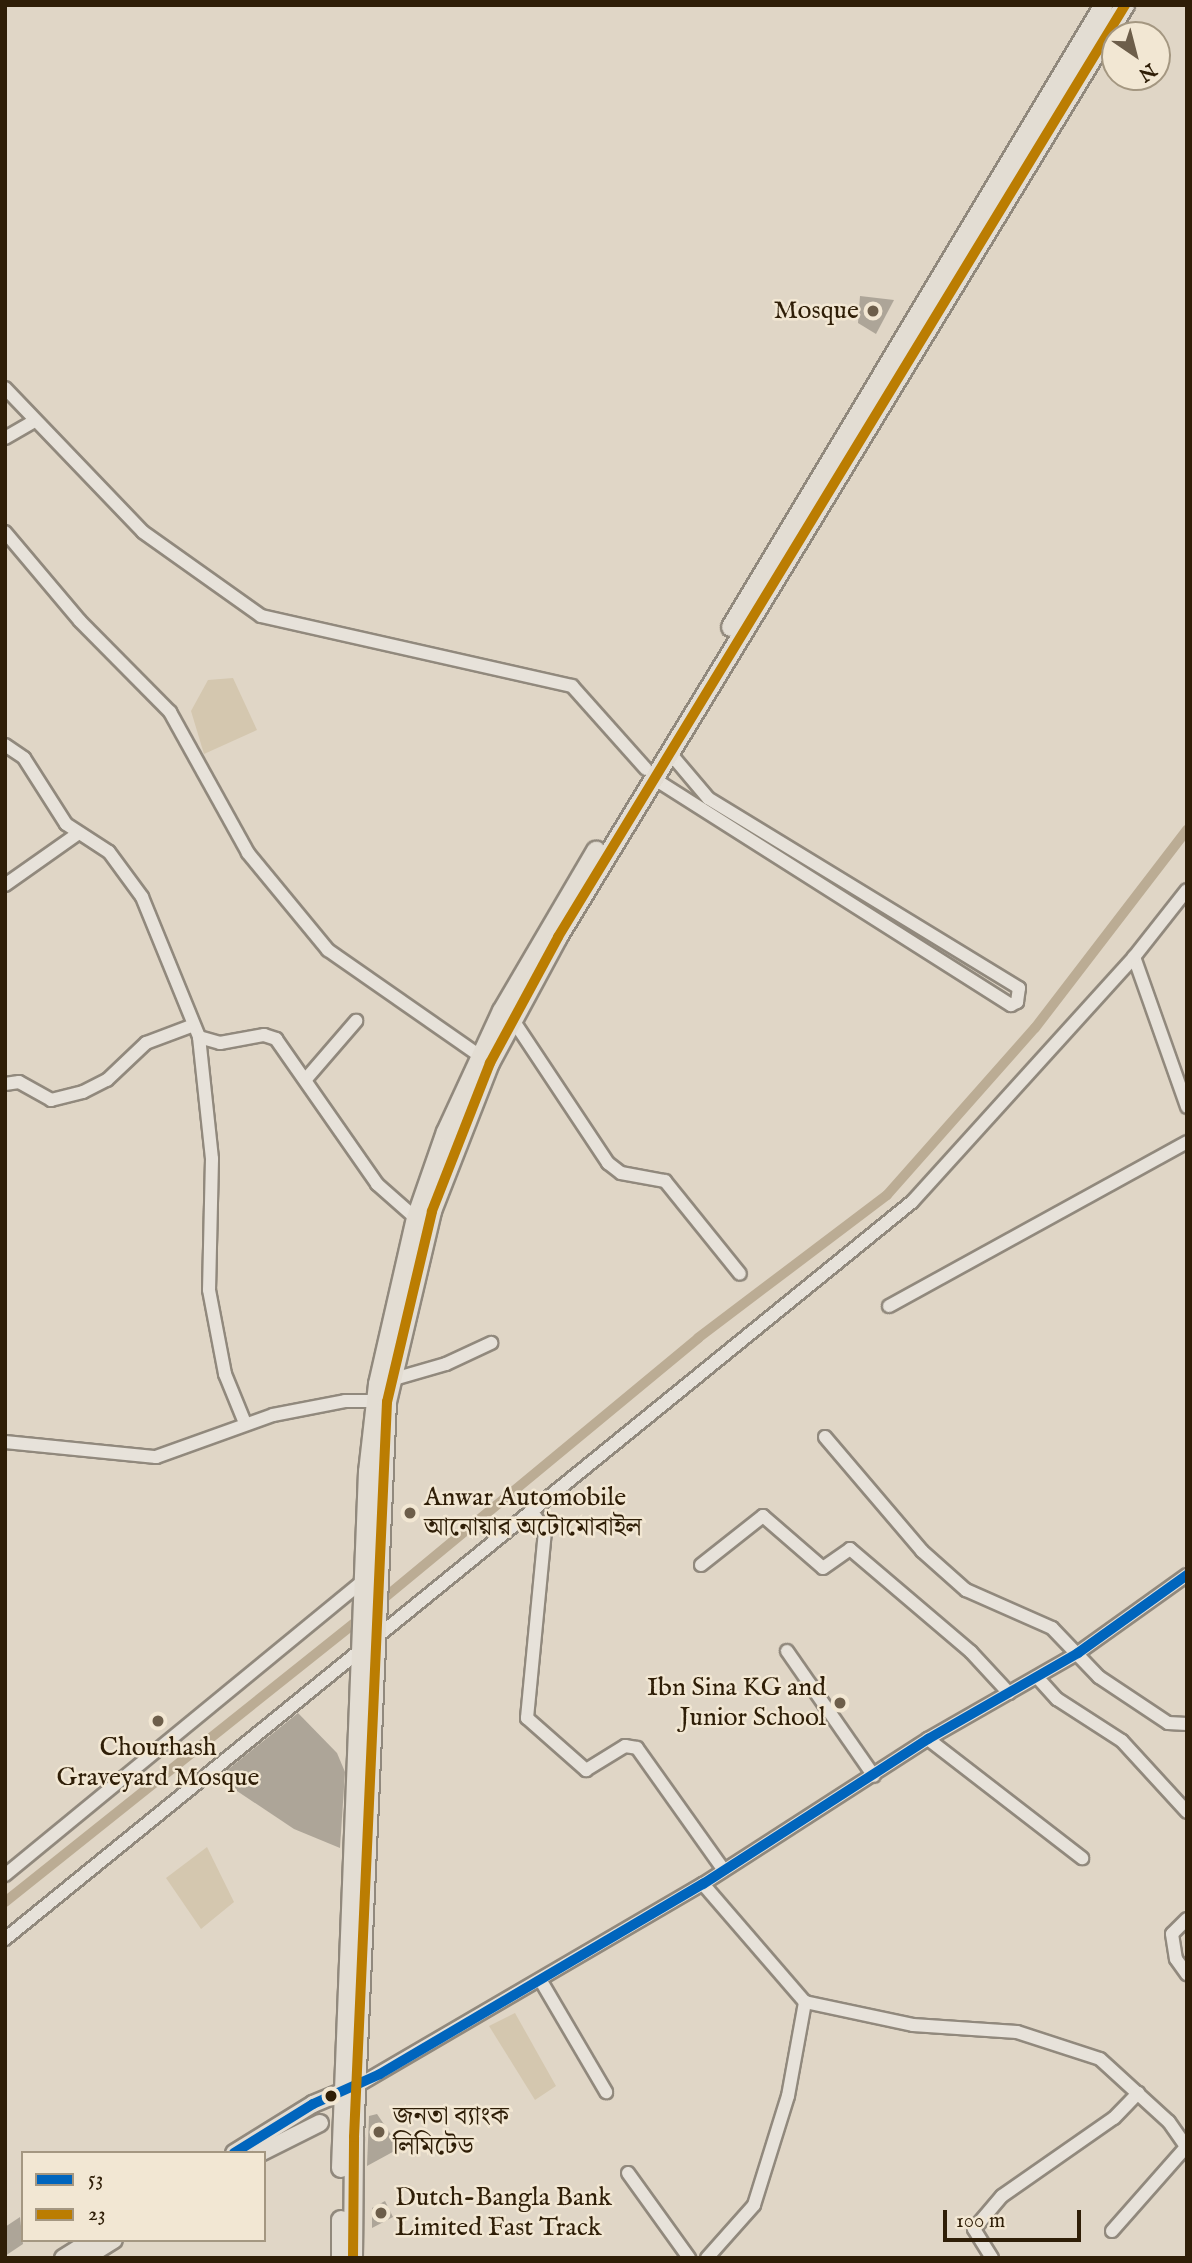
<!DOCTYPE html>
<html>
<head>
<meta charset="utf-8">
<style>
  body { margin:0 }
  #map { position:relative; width:1192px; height:2263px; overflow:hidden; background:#e0d6c6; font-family:"IM FELL English","Noto Serif Bengali",serif }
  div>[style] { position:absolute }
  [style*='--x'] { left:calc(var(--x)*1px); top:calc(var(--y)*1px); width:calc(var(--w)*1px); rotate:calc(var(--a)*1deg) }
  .green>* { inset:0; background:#d4c7af }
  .canal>* { height:10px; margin:-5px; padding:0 5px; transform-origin:5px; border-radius:5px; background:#bbac94 }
  .building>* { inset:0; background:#ada598 }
  .roads { filter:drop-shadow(2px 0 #91897d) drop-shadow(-2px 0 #91897d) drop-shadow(0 2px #91897d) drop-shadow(0 -2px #91897d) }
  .minor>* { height:12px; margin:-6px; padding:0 6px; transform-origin:6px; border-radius:6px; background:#e7e2da }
  .major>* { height:16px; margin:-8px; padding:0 8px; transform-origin:8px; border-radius:8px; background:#e3ddd3 }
  .highway>* { height:18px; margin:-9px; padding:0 9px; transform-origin:9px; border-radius:9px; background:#e3ddd3 }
  .bus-1>* { height:10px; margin:-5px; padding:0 5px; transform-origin:5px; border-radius:5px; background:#0065bd }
  .bus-2>* { height:10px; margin:-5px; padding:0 5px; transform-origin:5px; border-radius:5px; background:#bb7d02 }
  .dots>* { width:19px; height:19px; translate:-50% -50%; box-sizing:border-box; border:4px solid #f2e7d3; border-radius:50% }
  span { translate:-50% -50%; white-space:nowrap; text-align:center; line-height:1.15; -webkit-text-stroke:5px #f2e7d3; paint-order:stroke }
  .poi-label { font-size:26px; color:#2f1e07 }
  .right { translate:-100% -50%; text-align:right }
  .left { translate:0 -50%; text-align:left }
  .frame { position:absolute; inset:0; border:7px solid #2f1e07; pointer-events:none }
  .legend { position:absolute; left:21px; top:2151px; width:245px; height:91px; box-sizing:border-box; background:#f2e7d3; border:2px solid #a49781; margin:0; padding:9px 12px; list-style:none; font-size:21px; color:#2f1e07 }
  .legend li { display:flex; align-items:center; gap:14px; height:35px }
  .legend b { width:35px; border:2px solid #a49781 }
  .north { position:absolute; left:1101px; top:21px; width:70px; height:70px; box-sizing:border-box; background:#f2e7d3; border:2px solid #a49781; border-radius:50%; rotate:145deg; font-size:19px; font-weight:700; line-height:28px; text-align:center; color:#2f1e07 }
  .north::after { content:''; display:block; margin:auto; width:24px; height:32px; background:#6d5e4a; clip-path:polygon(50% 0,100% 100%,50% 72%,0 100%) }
  .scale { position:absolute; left:943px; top:2210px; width:138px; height:32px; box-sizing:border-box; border:4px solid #2f1e07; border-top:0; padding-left:9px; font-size:21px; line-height:24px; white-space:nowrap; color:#2f1e07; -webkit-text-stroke:5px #f2e7d3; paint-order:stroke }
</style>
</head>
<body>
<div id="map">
  <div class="green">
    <i style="clip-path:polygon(233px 678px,257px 730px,204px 754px,191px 711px,208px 680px)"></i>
    <i style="clip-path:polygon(207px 1847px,234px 1902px,201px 1929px,166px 1878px)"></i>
    <i style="clip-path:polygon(515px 2013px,556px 2086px,535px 2100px,489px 2026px)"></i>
  </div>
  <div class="canal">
    <i style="--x:377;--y:1604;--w:417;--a:-39.6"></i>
    <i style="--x:698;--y:1338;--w:237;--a:-37.1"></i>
    <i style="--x:887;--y:1195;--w:223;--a:-48.5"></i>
    <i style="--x:1035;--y:1028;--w:250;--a:-52.5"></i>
    <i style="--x:5;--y:1902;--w:458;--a:-38.6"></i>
  </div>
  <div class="building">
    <i style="clip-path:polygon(860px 296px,894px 300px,876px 334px,858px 323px)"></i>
    <i style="clip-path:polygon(298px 1713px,337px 1753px,345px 1772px,340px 1848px,294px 1829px,237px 1791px,226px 1771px)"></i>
    <i style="clip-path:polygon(377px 2114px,400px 2148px,367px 2166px,369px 2116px)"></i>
    <i style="clip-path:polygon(385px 2201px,393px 2217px,372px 2228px,372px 2208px)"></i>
    <i style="clip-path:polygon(20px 2217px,23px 2244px,5px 2256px,5px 2227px)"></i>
  </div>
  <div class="roads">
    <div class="minor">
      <i style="--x:5;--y:388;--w:199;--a:46.2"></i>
      <i style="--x:143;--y:532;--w:145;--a:35.4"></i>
      <i style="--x:261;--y:616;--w:319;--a:12.7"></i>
      <i style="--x:572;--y:686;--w:111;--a:48.3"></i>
      <i style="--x:5;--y:438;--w:34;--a:-30"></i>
      <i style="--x:5;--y:532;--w:116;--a:49.9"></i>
      <i style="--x:80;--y:621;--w:128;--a:45.3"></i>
      <i style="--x:170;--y:712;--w:161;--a:61"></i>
      <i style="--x:248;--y:853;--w:126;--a:50.5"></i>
      <i style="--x:328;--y:950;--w:194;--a:34.9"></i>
      <i style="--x:5;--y:745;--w:23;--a:34"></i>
      <i style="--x:24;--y:758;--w:78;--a:57.5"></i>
      <i style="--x:66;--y:824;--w:51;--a:33.1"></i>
      <i style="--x:109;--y:852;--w:56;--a:53.7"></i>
      <i style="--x:142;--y:897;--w:151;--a:67.8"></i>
      <i style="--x:199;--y:1037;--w:22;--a:16"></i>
      <i style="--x:220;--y:1043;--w:45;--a:-10.3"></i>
      <i style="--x:264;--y:1035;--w:13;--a:18"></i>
      <i style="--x:276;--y:1039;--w:177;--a:55.1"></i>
      <i style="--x:377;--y:1184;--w:56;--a:41.4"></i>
      <i style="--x:653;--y:778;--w:424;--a:32.4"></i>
      <i style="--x:1011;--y:1005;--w:7;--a:-27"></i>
      <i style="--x:1017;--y:1002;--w:14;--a:-82"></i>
      <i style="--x:1019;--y:988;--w:364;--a:-148.6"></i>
      <i style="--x:708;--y:798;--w:60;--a:-130.3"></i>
      <i style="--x:5;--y:885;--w:87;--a:-35.2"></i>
      <i style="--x:1134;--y:957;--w:159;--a:70.5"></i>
      <i style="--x:513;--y:1020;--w:172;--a:56.4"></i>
      <i style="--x:608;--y:1163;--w:16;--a:38"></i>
      <i style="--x:621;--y:1173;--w:45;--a:10.3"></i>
      <i style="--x:665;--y:1181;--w:119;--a:51.1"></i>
      <i style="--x:199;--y:1037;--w:123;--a:83.9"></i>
      <i style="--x:212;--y:1159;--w:131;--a:91.3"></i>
      <i style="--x:209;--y:1290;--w:86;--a:79.2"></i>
      <i style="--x:225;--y:1374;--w:53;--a:67.8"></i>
      <i style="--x:306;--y:1079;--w:77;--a:-49.2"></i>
      <i style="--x:5;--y:1084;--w:14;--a:-8"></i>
      <i style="--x:19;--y:1082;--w:37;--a:29"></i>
      <i style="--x:51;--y:1100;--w:33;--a:-14"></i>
      <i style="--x:83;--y:1092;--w:27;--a:-27"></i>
      <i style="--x:107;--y:1080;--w:54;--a:-43.5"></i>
      <i style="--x:146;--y:1043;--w:48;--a:-20.7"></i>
      <i style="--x:889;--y:1306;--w:340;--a:-28.8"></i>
      <i style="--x:394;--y:1379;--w:54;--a:-16.1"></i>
      <i style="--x:446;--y:1364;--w:50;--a:-25"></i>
      <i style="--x:825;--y:1437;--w:150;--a:49.6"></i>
      <i style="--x:922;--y:1551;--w:59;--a:41.6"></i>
      <i style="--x:966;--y:1590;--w:94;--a:23.8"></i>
      <i style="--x:1052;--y:1628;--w:68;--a:46.2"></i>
      <i style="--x:1099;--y:1677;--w:83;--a:33.7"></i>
      <i style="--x:1168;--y:1723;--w:19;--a:3"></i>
      <i style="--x:5;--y:1442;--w:152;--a:5.7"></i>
      <i style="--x:156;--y:1457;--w:124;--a:-19.7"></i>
      <i style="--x:273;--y:1415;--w:73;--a:-11"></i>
      <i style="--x:345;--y:1401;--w:38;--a:0"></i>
      <i style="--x:533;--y:1513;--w:22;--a:56"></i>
      <i style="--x:545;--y:1531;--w:188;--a:95.5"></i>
      <i style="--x:527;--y:1718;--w:79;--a:41.4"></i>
      <i style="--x:586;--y:1770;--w:46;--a:-31.6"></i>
      <i style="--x:625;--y:1746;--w:12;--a:9"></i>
      <i style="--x:637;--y:1748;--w:148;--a:54.6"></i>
      <i style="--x:701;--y:1565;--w:79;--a:-38.3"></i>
      <i style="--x:763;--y:1516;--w:79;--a:40.9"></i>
      <i style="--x:823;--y:1568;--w:33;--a:-35"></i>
      <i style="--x:850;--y:1549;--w:159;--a:40.4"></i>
      <i style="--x:971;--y:1652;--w:56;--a:47.2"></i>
      <i style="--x:787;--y:1651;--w:152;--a:55.2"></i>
      <i style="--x:1037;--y:1677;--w:30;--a:48"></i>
      <i style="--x:1057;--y:1699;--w:77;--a:32.9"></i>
      <i style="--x:1122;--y:1741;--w:96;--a:47.5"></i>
      <i style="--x:928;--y:1739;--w:195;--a:37.7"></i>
      <i style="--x:5;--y:1875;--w:465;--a:-39.4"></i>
      <i style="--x:703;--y:1884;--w:156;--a:49.2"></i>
      <i style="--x:805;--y:2002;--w:110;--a:12"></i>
      <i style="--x:913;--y:2025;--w:104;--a:3.9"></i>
      <i style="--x:1017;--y:2032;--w:87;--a:18"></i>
      <i style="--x:1100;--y:2059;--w:93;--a:42.4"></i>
      <i style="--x:1169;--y:2122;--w:32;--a:55"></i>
      <i style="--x:1187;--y:1919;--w:21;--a:135"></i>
      <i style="--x:1172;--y:1934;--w:25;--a:81"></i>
      <i style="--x:1176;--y:1959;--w:19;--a:54"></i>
      <i style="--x:5;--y:1939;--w:1169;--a:-39.1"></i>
      <i style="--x:912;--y:1202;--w:331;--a:-47.8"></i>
      <i style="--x:1134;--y:957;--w:85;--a:-51.7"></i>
      <i style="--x:541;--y:1981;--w:129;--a:59.6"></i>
      <i style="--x:357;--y:2086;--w:401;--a:-30.3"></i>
      <i style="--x:703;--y:1884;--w:268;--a:-32.8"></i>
      <i style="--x:928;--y:1739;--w:173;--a:-29.8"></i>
      <i style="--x:1078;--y:1653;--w:134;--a:-35.6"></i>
      <i style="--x:628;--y:2173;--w:105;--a:54.3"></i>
      <i style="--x:1112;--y:2231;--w:112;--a:-48.6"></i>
      <i style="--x:707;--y:2258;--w:71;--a:-48.4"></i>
      <i style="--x:754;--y:2205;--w:114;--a:-72.7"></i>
      <i style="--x:788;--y:2096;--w:96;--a:-79.7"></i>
      <i style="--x:992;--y:2258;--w:34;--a:-122"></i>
      <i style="--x:974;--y:2229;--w:43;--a:-49.7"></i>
      <i style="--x:1002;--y:2196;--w:136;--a:-34.9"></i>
      <i style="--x:1114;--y:2118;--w:35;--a:-46"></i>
    </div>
    <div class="major">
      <i style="--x:234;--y:2153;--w:93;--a:-31.8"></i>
      <i style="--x:313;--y:2104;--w:44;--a:-22.5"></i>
      <i style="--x:260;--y:2153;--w:67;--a:-26.6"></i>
      <i style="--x:63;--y:2258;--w:34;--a:-32"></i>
      <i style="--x:85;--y:2258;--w:34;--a:-32"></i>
    </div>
    <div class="highway">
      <i style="--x:731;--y:627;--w:725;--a:-59.05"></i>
      <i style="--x:341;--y:2168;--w:697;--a:-87.78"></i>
      <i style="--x:368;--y:1472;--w:89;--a:-83.5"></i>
      <i style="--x:378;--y:1384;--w:170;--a:-77.1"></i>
      <i style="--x:416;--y:1218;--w:91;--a:-70.8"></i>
      <i style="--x:446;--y:1132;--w:133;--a:-65.2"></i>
      <i style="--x:502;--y:1011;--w:186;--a:-59.6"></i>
      <i style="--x:341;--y:2258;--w:38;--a:-90"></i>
      <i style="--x:353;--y:2258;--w:121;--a:-89.5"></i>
      <i style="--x:354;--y:2137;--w:736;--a:-87.43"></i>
      <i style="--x:387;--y:1402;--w:196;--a:-76.7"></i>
      <i style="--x:432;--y:1211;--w:159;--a:-68.6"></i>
      <i style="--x:490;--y:1063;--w:143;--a:-61.6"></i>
      <i style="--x:558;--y:937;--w:1091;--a:-58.68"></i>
    </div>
  </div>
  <div class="bus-1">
    <i style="--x:234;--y:2153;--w:93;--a:-31.8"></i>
    <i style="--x:313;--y:2104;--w:73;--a:-24.1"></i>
    <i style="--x:380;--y:2074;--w:375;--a:-30.5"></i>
    <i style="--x:703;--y:1884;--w:268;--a:-32.8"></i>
    <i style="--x:928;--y:1739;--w:173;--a:-29.8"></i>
    <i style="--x:1078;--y:1653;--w:134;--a:-35.6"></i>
  </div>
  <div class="bus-2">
    <i style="--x:353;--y:2258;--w:121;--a:-89.5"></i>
    <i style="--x:354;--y:2137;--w:736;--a:-87.43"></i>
    <i style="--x:387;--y:1402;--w:196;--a:-76.7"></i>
    <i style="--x:432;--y:1211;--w:159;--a:-68.6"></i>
    <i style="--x:490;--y:1063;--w:143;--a:-61.6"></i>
    <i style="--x:558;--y:937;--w:1091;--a:-58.68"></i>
  </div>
  <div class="dots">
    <i style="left:873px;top:311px;background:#6d5e4a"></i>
    <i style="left:410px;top:1513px;background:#6d5e4a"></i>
    <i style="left:840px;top:1703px;background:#6d5e4a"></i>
    <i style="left:158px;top:1721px;background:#6d5e4a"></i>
    <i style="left:331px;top:2096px;background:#2f1e07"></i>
    <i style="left:379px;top:2132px;background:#6d5e4a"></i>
    <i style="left:381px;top:2213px;background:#6d5e4a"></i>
  </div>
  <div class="poi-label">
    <span class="right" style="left:859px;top:311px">Mosque</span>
    <span class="left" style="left:424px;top:1513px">Anwar Automobile<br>আনোয়ার অটোমোবাইল</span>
    <span class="right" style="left:826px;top:1703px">Ibn Sina KG and<br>Junior School</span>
    <span style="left:158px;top:1763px">Chourhash<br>Graveyard Mosque</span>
    <span class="left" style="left:393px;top:2132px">জনতা ব্যাংক<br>লিমিটেড</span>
    <span class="left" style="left:395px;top:2213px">Dutch-Bangla Bank<br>Limited Fast Track</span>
  </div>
  <div class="frame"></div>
  <ul class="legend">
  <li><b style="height:9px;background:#0065bd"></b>53</li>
  <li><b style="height:9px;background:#bb7d02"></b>23</li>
  </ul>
  <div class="north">N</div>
  <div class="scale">100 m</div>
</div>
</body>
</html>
